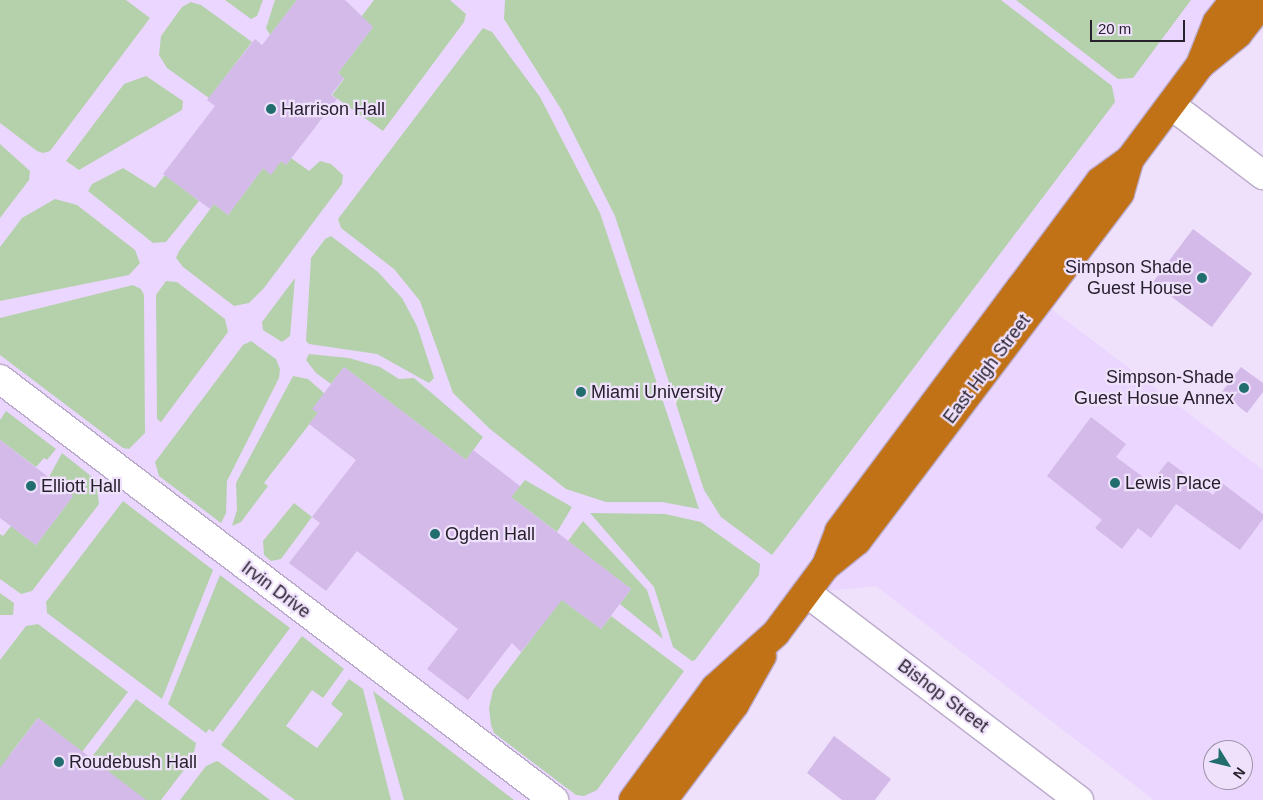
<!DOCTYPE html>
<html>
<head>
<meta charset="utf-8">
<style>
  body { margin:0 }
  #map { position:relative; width:1263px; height:800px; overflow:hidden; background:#efe1fc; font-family:Helvetica,sans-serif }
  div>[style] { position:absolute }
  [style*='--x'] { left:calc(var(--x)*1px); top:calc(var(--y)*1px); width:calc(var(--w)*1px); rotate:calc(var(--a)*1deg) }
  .built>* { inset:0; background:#ebd6ff }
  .green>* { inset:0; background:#b4d1ac }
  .building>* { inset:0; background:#d3bae8; transform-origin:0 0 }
  .roads { filter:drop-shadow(1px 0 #baaaca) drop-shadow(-1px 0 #baaaca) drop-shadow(0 1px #baaaca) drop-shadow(0 -1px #baaaca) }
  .street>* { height:28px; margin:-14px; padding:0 14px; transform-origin:14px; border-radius:14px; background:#fff }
  .highway>* { height:28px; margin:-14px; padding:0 14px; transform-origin:14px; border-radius:14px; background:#c17216 }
  .dots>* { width:14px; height:14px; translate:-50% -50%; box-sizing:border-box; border:2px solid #efe1fc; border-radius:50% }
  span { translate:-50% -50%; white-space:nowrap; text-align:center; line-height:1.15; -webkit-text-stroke:4.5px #efe1fc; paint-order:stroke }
  .poi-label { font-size:18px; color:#27212d }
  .left { translate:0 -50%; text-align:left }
  .right { translate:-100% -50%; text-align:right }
  .street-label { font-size:18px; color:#27212d }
  .north { position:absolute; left:1203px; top:740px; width:50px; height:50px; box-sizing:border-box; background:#efe1fc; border:1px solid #9f94a9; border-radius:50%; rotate:126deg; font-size:14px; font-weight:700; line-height:20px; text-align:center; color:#27212d }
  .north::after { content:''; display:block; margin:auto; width:18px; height:22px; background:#226e6f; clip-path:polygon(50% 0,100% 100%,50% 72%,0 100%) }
  .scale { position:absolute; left:1090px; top:20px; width:95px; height:22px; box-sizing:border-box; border:2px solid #27212d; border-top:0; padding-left:6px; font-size:15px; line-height:18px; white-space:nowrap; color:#27212d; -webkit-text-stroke:4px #efe1fc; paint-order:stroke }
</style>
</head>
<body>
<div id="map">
  <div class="built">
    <i style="clip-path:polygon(evenodd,0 0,1234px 0,1021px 286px,1263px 470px,1263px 800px,1154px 800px,876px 586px,807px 593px,633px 800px,0 800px,0 0,1213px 750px,1243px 750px,1243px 780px,1213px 780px,1213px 750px)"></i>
  </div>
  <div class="green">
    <i style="clip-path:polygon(0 0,126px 0,150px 18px,50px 151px,43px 153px,37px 151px,0 123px)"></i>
    <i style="clip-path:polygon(225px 0,263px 0,257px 16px,251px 19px)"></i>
    <i style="clip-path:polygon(275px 0,297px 0,270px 35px,266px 28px)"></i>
    <i style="clip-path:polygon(374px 0,450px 0,466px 14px,464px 22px,383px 131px,332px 95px,344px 79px,338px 73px,373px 27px,361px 17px)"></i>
    <i style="clip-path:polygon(505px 0,1001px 0,1112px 86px,1115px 102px,772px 555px,721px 517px,704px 490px,615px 216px,561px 109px,504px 19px)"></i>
    <i style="clip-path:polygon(1016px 0,1191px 0,1133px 78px,1118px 79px)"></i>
    <i style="clip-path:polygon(191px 2px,201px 5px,252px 42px,209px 98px,167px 68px,159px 55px,161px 36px,182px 7px)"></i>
    <i style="clip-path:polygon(483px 28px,492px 32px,540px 97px,600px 213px,699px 509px,662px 502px,606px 502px,566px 489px,490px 429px,453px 393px,420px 301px,394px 269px,341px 228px,338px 219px)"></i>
    <i style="clip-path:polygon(146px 76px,183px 101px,182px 110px,79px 170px,66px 161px,124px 84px)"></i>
    <i style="clip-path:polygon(0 144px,30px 171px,29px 180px,0 218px)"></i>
    <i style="clip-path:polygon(291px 158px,309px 171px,320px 161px,331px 164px,343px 175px,342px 184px,264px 288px,249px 303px,234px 306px,183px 267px,176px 258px,179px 251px,214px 204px,228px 215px,263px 168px,271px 174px,281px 161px,286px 165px)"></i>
    <i style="clip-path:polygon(123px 168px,155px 188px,165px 175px,199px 201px,166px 242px,153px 243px,88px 191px,92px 184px)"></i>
    <i style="clip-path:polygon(55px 199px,77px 205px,135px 250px,140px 263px,129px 275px,0 301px,0 247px,22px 218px)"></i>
    <i style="clip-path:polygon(331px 236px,378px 272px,402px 298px,417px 326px,434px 378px,429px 383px,377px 354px,309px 344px,306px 341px,311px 258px,325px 239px)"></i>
    <i style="clip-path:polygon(295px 278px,290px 336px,282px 342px,263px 330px,262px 322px)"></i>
    <i style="clip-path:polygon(166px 281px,177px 282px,225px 319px,228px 332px,161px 422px,157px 419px,156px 295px)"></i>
    <i style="clip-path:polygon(133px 285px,141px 289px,144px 295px,145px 433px,129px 449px,123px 448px,0 355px,0 318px)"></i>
    <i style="clip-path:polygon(251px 341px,276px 359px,280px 369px,279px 378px,227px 481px,226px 513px,221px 523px,159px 476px,155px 462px,243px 345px)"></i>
    <i style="clip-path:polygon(309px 354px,349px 358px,380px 367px,399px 379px,414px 378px,483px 437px,466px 460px,344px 367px,331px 384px,316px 373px,306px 360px)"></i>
    <i style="clip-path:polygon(293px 376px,308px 379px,324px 393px,318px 413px,264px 483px,268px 486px,241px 522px,232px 526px,237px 510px,236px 483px)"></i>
    <i style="clip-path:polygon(6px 411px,56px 449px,47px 460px,44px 458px,36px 467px,0 440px,0 420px)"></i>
    <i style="clip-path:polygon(62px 453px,96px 480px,99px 504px,32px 591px,21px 594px,0 579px,0 534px,3px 536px,11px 526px,36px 545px,73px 496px,49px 477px)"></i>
    <i style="clip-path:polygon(525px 480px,572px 507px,557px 532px,511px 497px)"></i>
    <i style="clip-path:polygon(123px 501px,213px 570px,162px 699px,47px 613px,46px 602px)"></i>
    <i style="clip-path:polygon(294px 503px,312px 517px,281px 559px,271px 561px,264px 555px,263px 541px)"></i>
    <i style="clip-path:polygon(590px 513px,665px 514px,701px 522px,760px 564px,759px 575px,695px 660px,692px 661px,673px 647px,654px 587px)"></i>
    <i style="clip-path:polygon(583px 521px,647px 590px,663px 639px,620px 604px,631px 589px,568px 541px)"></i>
    <i style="clip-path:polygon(220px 575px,290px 628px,213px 732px,209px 729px,206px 733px,168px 704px)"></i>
    <i style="clip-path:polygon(550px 591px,601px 629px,611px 616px,684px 671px,597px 790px,584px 796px,576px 795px,494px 733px,491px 725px,489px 708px,493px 690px,541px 626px)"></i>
    <i style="clip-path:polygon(0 593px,14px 603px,13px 615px,0 615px)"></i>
    <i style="clip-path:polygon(38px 624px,128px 692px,82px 752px,38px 718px,11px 753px,0 791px,0 660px,26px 626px)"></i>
    <i style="clip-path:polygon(302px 636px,344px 669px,323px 698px,312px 690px,286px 726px,317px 748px,343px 714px,331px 704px,349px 679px,363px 689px,391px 800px,295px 800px,221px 745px)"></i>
    <i style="clip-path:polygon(373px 691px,514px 800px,404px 800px)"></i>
    <i style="clip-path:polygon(136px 699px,196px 743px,193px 758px,161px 800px,123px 800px,91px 758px)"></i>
    <i style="clip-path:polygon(217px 761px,219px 762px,270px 800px,180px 800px,206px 766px)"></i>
  </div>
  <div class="building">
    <i style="clip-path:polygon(297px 0,345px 0,373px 27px,338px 73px,344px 78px,331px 95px,337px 99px,286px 165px,281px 161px,271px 175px,263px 168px,228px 215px,214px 204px,210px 209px,163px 174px,215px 106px,207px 100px,255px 39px,262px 45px)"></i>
    <i style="left:1193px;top:229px;width:74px;height:67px;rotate:37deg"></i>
    <i style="clip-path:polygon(344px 367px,466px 460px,473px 450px,520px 486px,511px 497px,631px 589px,601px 629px,562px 600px,521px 652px,512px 643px,468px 700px,427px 669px,458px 629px,409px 591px,357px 551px,326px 591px,289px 563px,320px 523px,312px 517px,356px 460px,309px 424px,318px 413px,312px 409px)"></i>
    <i style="clip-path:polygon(1241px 367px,1263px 383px,1263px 392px,1247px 413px,1221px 393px)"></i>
    <i style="clip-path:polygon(1091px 417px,1126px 444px,1116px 457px,1151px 483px,1168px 461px,1213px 495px,1222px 483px,1263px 514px,1263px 519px,1240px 550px,1176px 504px,1151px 538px,1138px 528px,1122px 549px,1095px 528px,1102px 520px,1047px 476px)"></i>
    <i style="clip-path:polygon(0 440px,73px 496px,36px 545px,0 518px)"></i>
    <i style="clip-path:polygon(38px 718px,91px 758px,146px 800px,0 800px,0 768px)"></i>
    <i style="clip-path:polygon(834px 736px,891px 779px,875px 800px,842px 800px,807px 773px)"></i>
  </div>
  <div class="roads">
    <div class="street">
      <i style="--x:1171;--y:105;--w:116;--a:37.3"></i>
      <i style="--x:0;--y:379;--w:696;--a:37.23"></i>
      <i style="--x:807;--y:593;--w:342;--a:37.3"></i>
    </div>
    <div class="highway">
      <i style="--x:1201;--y:64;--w:48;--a:-39"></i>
      <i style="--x:1238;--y:34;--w:41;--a:-52"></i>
      <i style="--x:827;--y:563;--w:34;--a:-69"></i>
      <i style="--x:839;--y:531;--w:304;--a:-53.3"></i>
      <i style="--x:1021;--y:287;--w:132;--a:-53.3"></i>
      <i style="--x:1100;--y:181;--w:37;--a:-36"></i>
      <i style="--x:1130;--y:159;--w:117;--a:-53.3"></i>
      <i style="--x:1200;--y:65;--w:46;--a:-68.4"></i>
      <i style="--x:1217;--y:22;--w:28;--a:-52"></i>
      <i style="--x:633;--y:800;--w:139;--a:-53.8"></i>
      <i style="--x:715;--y:688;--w:82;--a:-42"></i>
      <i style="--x:776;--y:633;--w:82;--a:-53.4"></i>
      <i style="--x:825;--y:567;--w:41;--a:-39.1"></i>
      <i style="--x:857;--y:541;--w:436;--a:-52.9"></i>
      <i style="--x:1120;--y:193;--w:35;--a:-74"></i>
      <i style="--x:663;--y:800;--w:120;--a:-53.1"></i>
      <i style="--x:735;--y:704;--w:55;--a:-60.6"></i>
    </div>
  </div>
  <div class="dots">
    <i style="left:271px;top:109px;background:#226e6f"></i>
    <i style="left:1202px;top:278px;background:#226e6f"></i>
    <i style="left:1244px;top:388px;background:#226e6f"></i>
    <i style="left:581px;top:392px;background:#226e6f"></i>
    <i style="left:1115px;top:483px;background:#226e6f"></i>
    <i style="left:31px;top:486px;background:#226e6f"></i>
    <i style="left:435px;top:534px;background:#226e6f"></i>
    <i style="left:59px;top:762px;background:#226e6f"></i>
  </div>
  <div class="poi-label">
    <span class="left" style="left:281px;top:109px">Harrison Hall</span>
    <span class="right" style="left:1192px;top:278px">Simpson Shade<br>Guest House</span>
    <span class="right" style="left:1234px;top:388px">Simpson-Shade<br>Guest Hosue Annex</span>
    <span class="left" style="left:591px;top:392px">Miami University</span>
    <span class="left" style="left:1125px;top:483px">Lewis Place</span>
    <span class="left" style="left:41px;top:486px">Elliott Hall</span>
    <span class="left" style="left:445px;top:534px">Ogden Hall</span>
    <span class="left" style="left:69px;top:762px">Roudebush Hall</span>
  </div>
  <div class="street-label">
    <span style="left:987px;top:369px;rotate:-53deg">East High Street</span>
    <span style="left:276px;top:590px;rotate:37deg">Irvin Drive</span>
    <span style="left:943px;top:696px;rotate:37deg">Bishop Street</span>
  </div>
  <div class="north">N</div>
  <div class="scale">20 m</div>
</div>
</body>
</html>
